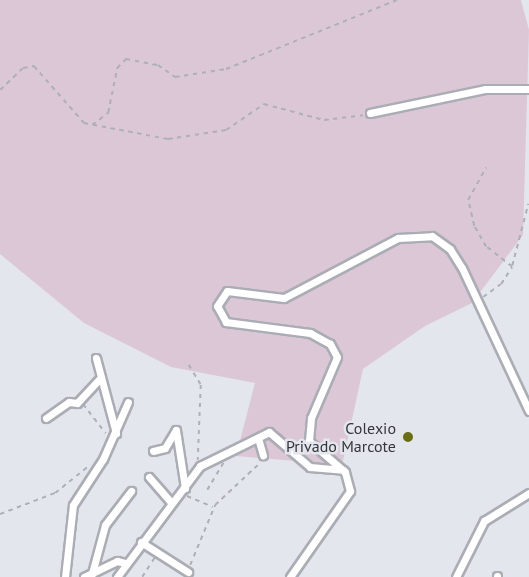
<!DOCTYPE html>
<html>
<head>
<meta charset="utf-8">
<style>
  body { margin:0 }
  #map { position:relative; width:529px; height:577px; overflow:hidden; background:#e4e6ee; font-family:"PT Sans",sans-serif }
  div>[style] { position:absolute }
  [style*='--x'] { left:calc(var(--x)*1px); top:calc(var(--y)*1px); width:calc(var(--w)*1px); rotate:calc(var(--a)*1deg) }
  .green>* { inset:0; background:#dcc7d7 }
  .path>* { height:1.5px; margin-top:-0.75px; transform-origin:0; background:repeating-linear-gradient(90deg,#aeb0b6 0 4.5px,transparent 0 9px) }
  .roads { filter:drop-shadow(2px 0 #abadb4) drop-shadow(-2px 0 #abadb4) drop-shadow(0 2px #abadb4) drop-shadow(0 -2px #abadb4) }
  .minor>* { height:7px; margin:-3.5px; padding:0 3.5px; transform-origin:3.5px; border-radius:3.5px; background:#fff }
  .dots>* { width:16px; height:16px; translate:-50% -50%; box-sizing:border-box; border:3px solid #e4e6ee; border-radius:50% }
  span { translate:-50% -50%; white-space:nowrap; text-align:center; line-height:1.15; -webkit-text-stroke:5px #e4e6ee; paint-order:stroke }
  .poi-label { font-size:16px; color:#353639 }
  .right { translate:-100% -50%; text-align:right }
</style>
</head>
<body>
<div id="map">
  <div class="green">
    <i style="clip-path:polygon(0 0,521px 0,529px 30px,523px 235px,472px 303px,425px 326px,363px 369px,342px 465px,236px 456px,255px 383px,171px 367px,84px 323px,0 254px)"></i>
  </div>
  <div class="path">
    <i style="--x:0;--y:90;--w:32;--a:-44"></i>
    <i style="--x:23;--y:68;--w:11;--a:-10"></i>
    <i style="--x:34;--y:66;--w:76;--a:48.7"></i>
    <i style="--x:84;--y:123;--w:86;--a:10.8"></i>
    <i style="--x:168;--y:139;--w:59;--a:-8.8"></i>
    <i style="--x:226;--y:130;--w:46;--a:-34.4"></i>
    <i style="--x:264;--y:104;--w:62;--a:14.9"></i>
    <i style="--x:324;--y:120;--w:39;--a:-7"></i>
    <i style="--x:92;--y:125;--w:20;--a:-37"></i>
    <i style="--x:108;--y:113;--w:46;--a:-78.7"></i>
    <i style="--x:117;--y:68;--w:13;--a:-45"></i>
    <i style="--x:126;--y:59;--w:33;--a:11"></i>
    <i style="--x:158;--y:65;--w:21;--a:35"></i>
    <i style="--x:175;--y:77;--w:52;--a:-8.9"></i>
    <i style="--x:226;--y:69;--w:184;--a:-22"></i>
    <i style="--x:512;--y:266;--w:64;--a:-75.5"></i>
    <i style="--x:483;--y:297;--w:22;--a:-36"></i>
    <i style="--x:501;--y:284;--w:20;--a:-57"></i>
    <i style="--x:512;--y:267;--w:33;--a:-142"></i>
    <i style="--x:486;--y:247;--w:24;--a:-120"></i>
    <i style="--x:474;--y:226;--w:27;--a:-103"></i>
    <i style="--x:468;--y:200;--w:37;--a:-61"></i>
    <i style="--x:189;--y:365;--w:23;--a:59"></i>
    <i style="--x:201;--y:385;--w:75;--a:92.3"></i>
    <i style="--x:83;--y:404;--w:37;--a:52"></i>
    <i style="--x:207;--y:490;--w:33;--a:-59"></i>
    <i style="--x:187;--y:496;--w:28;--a:23"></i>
    <i style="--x:0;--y:514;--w:59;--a:-20.9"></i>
    <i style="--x:55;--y:493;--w:45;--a:-38.7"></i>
    <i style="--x:190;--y:565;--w:65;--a:-67.4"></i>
    <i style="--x:215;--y:505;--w:63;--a:-43.1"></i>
    <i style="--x:142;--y:577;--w:24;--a:-57"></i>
  </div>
  <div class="roads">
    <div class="minor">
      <i style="--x:370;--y:113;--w:117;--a:-11.8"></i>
      <i style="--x:485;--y:89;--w:44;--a:0"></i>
      <i style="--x:96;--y:358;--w:78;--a:75.1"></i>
      <i style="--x:46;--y:418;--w:28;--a:-35"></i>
      <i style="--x:69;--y:402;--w:8;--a:7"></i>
      <i style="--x:77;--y:403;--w:35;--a:-47"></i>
      <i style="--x:258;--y:438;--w:18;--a:74"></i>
      <i style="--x:153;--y:451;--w:12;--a:-14"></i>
      <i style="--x:165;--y:448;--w:21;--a:-59"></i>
      <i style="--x:176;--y:430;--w:59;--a:81.2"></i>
      <i style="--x:149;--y:477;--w:33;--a:49"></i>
      <i style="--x:141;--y:542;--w:56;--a:32.6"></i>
      <i style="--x:65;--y:577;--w:72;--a:-83.7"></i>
      <i style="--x:73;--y:505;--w:55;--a:-56.9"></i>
      <i style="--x:103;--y:459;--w:62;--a:-66.3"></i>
      <i style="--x:84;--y:577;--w:37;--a:-26"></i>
      <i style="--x:117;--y:561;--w:8;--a:14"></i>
      <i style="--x:91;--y:577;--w:54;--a:-74.9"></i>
      <i style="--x:105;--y:525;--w:43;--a:-52.6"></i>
      <i style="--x:117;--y:577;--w:139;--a:-53.2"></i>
      <i style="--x:200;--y:466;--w:77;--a:-26.2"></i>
      <i style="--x:269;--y:432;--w:54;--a:40.5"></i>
      <i style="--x:310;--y:467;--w:33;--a:5"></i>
      <i style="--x:290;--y:577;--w:105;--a:-55.1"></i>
      <i style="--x:350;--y:491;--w:20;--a:-105"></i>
      <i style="--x:345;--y:472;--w:48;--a:-139.3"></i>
      <i style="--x:309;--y:441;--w:23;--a:-85"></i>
      <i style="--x:311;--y:418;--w:66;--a:-66.9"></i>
      <i style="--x:337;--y:357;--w:15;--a:-118"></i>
      <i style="--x:330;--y:344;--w:23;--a:-151"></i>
      <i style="--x:310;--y:333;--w:85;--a:-172.5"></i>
      <i style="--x:226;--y:322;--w:18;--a:-119"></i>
      <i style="--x:217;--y:306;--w:18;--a:-56"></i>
      <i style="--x:227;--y:291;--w:57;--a:7"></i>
      <i style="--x:284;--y:298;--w:129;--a:-27.8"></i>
      <i style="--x:398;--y:238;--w:34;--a:-3"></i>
      <i style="--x:432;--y:236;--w:22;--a:36"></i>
      <i style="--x:450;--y:249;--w:22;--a:58"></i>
      <i style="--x:462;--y:268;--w:158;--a:64.9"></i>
      <i style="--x:456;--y:577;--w:63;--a:-63.4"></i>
      <i style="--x:484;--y:521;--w:53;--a:-31.9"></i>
      <i style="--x:497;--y:577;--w:1;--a:-90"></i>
    </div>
  </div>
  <div class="dots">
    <i style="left:408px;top:437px;background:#696e13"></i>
  </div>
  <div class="poi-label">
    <span class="right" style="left:396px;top:437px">Colexio<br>Privado Marcote</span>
  </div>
</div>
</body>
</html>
